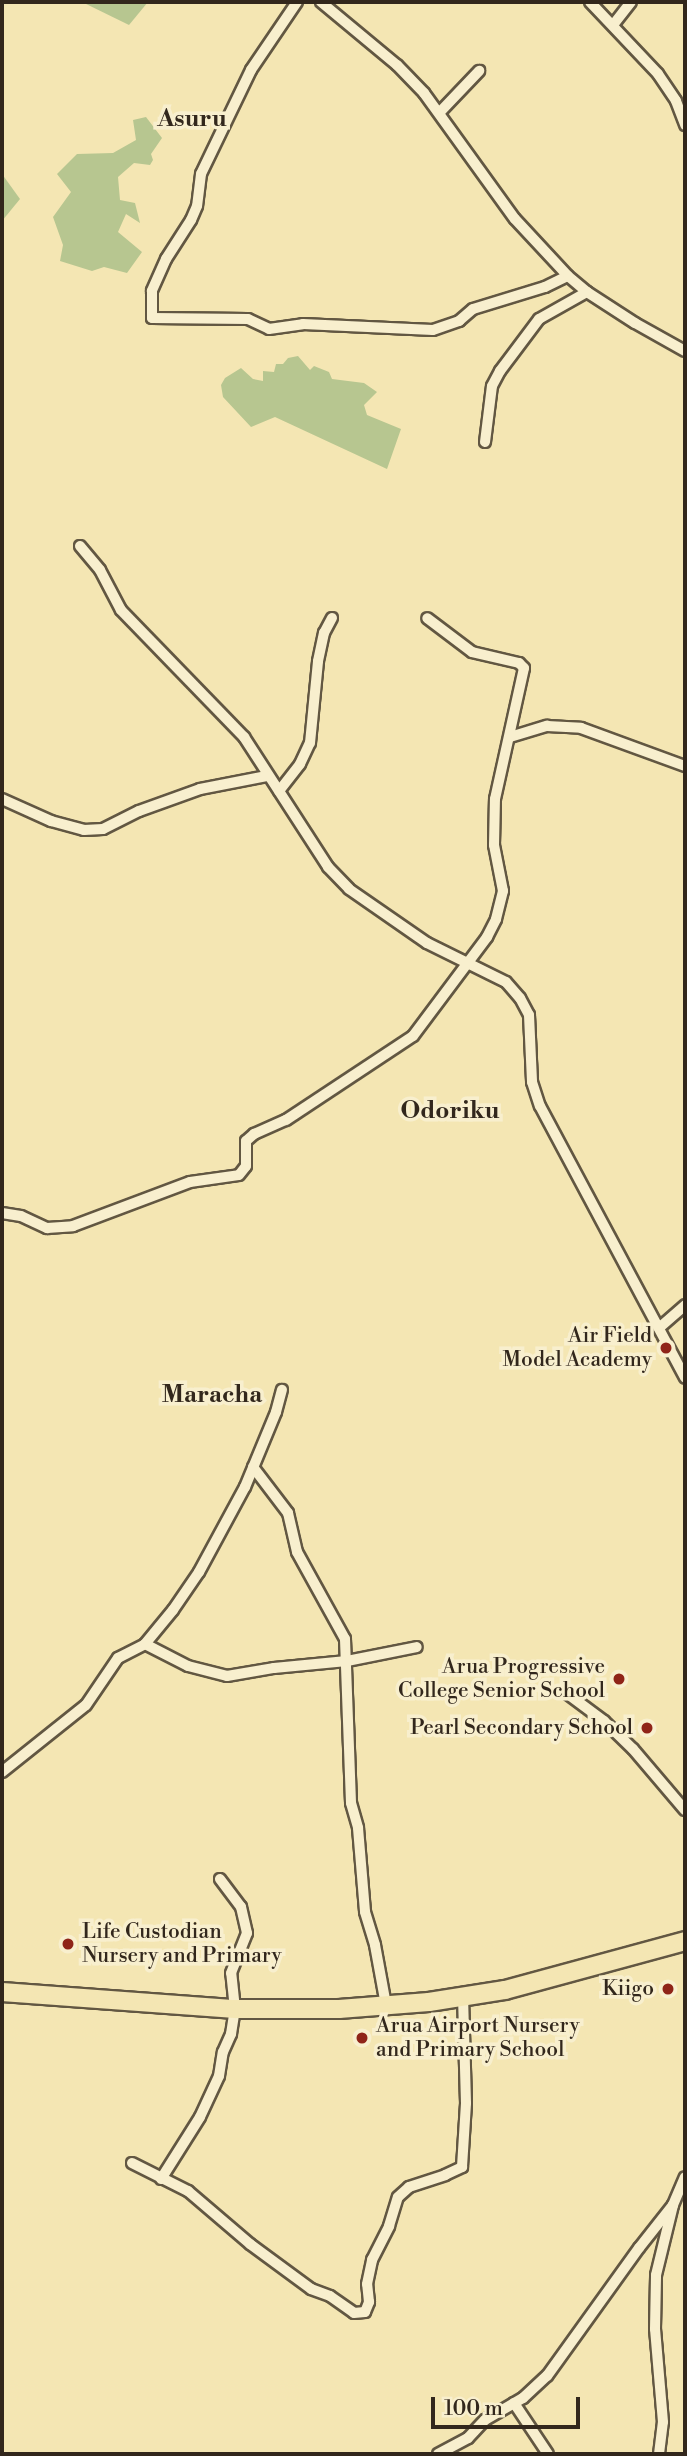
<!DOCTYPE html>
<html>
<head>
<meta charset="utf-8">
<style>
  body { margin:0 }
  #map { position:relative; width:687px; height:2456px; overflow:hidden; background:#f4e6b3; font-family:"Libre Bodoni",serif }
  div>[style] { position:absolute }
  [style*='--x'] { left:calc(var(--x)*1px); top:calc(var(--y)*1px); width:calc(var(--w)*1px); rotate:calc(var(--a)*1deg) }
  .green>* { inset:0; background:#b7c690 }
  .roads { filter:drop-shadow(2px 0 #625742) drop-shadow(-2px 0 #625742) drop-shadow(0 2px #625742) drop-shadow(0 -2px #625742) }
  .minor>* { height:10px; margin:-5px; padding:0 5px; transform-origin:5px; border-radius:5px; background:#f8efce }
  .primary>* { height:18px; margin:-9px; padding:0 9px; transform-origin:9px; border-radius:9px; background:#f4e6b3 }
  .dots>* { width:19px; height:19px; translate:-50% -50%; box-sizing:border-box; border:4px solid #f8efce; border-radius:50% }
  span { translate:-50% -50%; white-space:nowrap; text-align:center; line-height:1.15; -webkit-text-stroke:7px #f8efce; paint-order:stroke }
  .poi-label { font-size:21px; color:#32271c }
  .right { translate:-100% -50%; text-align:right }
  .left { translate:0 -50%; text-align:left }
  .quarter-label { font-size:24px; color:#32271c; font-weight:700 }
  .frame { position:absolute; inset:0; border:4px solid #32271c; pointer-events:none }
  .scale { position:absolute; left:431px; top:2397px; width:149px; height:32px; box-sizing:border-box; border:4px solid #32271c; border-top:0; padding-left:9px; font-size:21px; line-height:24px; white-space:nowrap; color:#32271c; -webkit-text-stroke:5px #f8efce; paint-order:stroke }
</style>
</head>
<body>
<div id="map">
  <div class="green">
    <i style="clip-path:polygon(82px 2px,148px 2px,129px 25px)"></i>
    <i style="clip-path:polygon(146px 117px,162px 138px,151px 154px,153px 160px,150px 165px,134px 163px,118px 177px,120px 200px,135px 203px,140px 223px,126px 214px,118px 232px,142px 252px,127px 273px,104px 267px,92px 271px,60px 261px,63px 245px,53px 217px,71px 192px,57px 174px,77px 154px,113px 153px,136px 140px,133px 120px)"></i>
    <i style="clip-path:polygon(2px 174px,20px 199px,2px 221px)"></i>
    <i style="clip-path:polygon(298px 356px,310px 370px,314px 366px,329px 372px,332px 379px,364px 383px,377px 392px,364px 405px,367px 415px,401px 429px,387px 469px,275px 417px,251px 427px,223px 397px,221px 385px,225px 378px,241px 368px,253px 379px,263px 381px,263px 371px,274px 372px,276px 364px,283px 364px,288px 358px)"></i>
  </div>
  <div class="roads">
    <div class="minor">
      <i style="--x:297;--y:2;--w:82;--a:124.1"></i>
      <i style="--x:251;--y:70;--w:115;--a:115.7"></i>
      <i style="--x:201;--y:174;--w:32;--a:97"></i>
      <i style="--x:197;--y:206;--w:15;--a:113"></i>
      <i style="--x:191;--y:220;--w:46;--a:122.7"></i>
      <i style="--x:166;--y:259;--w:35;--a:114"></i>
      <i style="--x:152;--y:291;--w:27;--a:90"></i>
      <i style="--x:152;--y:318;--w:96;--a:0.6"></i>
      <i style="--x:248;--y:319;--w:23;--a:25"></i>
      <i style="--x:269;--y:329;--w:34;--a:-8"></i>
      <i style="--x:303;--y:324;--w:130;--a:2.6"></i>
      <i style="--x:433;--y:330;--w:28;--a:-19"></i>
      <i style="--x:459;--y:321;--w:18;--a:-41"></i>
      <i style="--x:473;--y:309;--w:75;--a:-17"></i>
      <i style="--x:545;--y:287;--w:25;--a:-26"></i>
      <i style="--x:321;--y:2;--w:99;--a:39.7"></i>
      <i style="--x:397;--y:65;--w:39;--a:46"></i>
      <i style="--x:424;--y:93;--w:155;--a:54.2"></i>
      <i style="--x:515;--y:219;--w:78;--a:47.1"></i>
      <i style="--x:568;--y:276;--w:25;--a:40"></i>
      <i style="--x:587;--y:292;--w:57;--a:32.9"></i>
      <i style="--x:635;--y:323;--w:57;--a:29.2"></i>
      <i style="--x:590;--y:2;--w:99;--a:46.6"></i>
      <i style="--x:658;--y:74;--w:32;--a:56"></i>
      <i style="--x:676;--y:101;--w:26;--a:69"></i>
      <i style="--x:613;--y:25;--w:29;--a:-52"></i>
      <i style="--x:440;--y:112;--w:57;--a:-46.4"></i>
      <i style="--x:485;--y:442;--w:56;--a:-82.9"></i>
      <i style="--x:492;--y:386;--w:17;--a:-62"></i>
      <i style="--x:500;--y:371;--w:65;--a:-53.1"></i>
      <i style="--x:539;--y:319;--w:55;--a:-29.4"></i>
      <i style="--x:80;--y:546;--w:31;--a:50"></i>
      <i style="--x:100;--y:570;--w:45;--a:62.3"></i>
      <i style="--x:121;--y:610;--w:177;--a:45.9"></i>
      <i style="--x:244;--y:737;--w:155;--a:57.1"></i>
      <i style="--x:328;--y:867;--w:30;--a:46"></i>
      <i style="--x:349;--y:889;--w:95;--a:34.7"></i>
      <i style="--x:427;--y:943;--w:88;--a:26.3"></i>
      <i style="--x:506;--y:982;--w:21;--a:49"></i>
      <i style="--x:520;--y:998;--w:19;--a:62"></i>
      <i style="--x:529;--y:1015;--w:67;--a:87.4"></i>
      <i style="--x:532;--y:1082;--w:25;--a:72"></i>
      <i style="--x:540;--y:1106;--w:308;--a:61.9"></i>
      <i style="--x:510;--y:737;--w:39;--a:-17"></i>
      <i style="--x:547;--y:726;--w:34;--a:3"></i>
      <i style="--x:581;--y:728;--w:111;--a:20.1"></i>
      <i style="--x:279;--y:791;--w:34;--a:-52"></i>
      <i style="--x:300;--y:764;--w:23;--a:-65"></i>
      <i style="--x:310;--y:743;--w:82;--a:-84.4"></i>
      <i style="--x:318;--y:661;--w:29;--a:-78"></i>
      <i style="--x:324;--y:633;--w:17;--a:-62"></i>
      <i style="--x:2;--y:799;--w:54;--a:24.2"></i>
      <i style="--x:51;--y:821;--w:34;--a:15"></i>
      <i style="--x:84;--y:830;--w:19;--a:-3"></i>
      <i style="--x:103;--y:829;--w:40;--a:-26.6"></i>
      <i style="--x:139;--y:811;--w:65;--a:-19.8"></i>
      <i style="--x:200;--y:789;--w:68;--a:-11"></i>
      <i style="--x:2;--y:1213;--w:19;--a:9"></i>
      <i style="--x:21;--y:1216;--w:29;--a:25"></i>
      <i style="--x:47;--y:1228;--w:26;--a:-4"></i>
      <i style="--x:73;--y:1226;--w:125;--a:-20.6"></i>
      <i style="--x:190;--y:1182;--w:49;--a:-8.1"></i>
      <i style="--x:239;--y:1175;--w:11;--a:-52"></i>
      <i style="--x:246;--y:1166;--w:25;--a:-90"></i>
      <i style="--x:246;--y:1141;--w:11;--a:-41"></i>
      <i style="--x:254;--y:1134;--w:35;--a:-24"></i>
      <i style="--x:286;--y:1120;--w:152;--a:-33.5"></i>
      <i style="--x:413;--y:1036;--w:124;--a:-53.2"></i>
      <i style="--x:487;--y:937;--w:20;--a:-63"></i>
      <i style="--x:496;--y:919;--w:29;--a:-76"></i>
      <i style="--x:503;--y:891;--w:47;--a:-101.1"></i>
      <i style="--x:494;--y:845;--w:46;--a:-88.8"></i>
      <i style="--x:495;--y:799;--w:134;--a:-77.5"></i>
      <i style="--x:524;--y:668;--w:7;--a:-135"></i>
      <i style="--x:519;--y:663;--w:48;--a:-166.8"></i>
      <i style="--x:472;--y:652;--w:56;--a:-142.9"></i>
      <i style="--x:659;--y:1328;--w:35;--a:-41"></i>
      <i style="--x:253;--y:1467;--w:58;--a:52.7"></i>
      <i style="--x:288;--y:1513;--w:40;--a:77"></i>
      <i style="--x:297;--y:1552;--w:99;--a:61.1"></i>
      <i style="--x:345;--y:1639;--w:164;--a:87.9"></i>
      <i style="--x:351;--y:1803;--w:26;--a:74"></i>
      <i style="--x:358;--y:1828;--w:84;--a:85.2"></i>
      <i style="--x:365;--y:1912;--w:34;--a:73"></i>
      <i style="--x:375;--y:1945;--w:61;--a:79.6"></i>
      <i style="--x:145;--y:1644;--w:48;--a:27.1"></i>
      <i style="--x:188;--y:1666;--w:40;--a:14.4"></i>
      <i style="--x:227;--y:1676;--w:48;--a:-9.7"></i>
      <i style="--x:274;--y:1668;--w:73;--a:-5.5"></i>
      <i style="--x:347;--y:1661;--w:71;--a:-11.3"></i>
      <i style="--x:565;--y:1692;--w:49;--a:36.6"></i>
      <i style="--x:604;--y:1721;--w:40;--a:44"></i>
      <i style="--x:633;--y:1749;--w:80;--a:49.6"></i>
      <i style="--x:2;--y:1772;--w:107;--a:-38.6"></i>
      <i style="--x:86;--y:1705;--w:57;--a:-55.8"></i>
      <i style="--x:118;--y:1658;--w:30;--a:-27"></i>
      <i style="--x:145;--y:1644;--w:44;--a:-50.5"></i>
      <i style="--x:173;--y:1610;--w:46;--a:-55.6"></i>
      <i style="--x:199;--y:1572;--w:97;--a:-61.6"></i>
      <i style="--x:245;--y:1487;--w:81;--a:-67.5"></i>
      <i style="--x:276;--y:1412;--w:23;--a:-75"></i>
      <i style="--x:132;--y:2163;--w:63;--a:26.6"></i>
      <i style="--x:188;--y:2191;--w:82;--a:40.5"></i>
      <i style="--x:250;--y:2244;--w:76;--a:36.4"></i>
      <i style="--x:311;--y:2289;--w:20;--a:20"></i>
      <i style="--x:330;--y:2296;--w:29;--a:35"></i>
      <i style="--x:354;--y:2313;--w:11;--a:-5"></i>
      <i style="--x:365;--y:2312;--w:11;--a:-68"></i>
      <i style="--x:369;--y:2302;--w:18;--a:-96"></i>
      <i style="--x:367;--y:2284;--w:25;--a:-78"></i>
      <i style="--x:372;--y:2260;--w:38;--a:-63"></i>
      <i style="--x:389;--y:2226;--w:30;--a:-73"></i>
      <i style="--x:398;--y:2197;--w:15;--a:-42"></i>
      <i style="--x:409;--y:2187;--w:38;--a:-18"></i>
      <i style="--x:445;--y:2175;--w:19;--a:-25"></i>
      <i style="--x:462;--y:2167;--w:64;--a:-86.4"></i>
      <i style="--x:466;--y:2103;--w:106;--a:-91.6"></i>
      <i style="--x:161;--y:2179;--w:73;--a:-57.8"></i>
      <i style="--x:200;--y:2117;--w:45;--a:-65.1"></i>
      <i style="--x:219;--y:2076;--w:24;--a:-81"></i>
      <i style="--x:223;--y:2052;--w:20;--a:-66"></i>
      <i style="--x:231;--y:2034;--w:25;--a:-81"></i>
      <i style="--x:235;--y:2009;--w:36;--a:-96"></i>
      <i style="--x:231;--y:1973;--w:43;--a:-68.2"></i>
      <i style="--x:247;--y:1933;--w:27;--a:-103"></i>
      <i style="--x:241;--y:1907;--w:35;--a:-127"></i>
      <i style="--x:514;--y:2403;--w:61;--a:56.3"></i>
      <i style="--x:438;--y:2454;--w:34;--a:-28"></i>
      <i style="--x:468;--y:2438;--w:25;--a:-47"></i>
      <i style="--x:485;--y:2420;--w:44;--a:-30.1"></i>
      <i style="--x:523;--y:2398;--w:33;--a:-43"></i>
      <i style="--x:547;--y:2376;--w:158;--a:-54.3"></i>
      <i style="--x:639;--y:2248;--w:55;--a:-51.7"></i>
      <i style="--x:659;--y:2454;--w:32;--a:-83"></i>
      <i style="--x:663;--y:2422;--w:93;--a:-94.9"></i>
      <i style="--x:655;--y:2329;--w:54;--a:-88.9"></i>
      <i style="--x:656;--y:2275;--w:72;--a:-76.3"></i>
      <i style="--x:673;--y:2205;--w:30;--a:-67"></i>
    </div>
    <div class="primary">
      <i style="--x:2;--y:1992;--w:234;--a:4.2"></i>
      <i style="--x:235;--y:2009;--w:104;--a:0"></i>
      <i style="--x:339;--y:2009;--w:90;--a:-4.4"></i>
      <i style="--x:429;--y:2002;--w:77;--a:-9"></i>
      <i style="--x:505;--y:1990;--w:187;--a:-15.2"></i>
    </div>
  </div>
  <div class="dots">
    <i style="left:666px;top:1348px;background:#8f2418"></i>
    <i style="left:619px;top:1679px;background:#8f2418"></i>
    <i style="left:647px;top:1728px;background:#8f2418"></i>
    <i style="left:68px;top:1944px;background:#8f2418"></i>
    <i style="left:668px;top:1989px;background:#8f2418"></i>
    <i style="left:362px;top:2038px;background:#8f2418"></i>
  </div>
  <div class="poi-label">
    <span class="right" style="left:652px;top:1348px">Air Field<br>Model Academy</span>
    <span class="right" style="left:605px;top:1679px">Arua Progressive<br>College Senior School</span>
    <span class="right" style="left:633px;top:1728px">Pearl Secondary School</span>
    <span class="left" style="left:82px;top:1944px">Life Custodian<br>Nursery and Primary</span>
    <span class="right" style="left:654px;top:1989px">Kiigo</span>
    <span class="left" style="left:376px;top:2038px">Arua Airport Nursery<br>and Primary School</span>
  </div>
  <div class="quarter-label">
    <span style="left:192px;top:120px">Asuru</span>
    <span style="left:450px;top:1112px">Odoriku</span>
    <span style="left:212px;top:1396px">Maracha</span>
  </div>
  <div class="frame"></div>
  <div class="scale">100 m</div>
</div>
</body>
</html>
